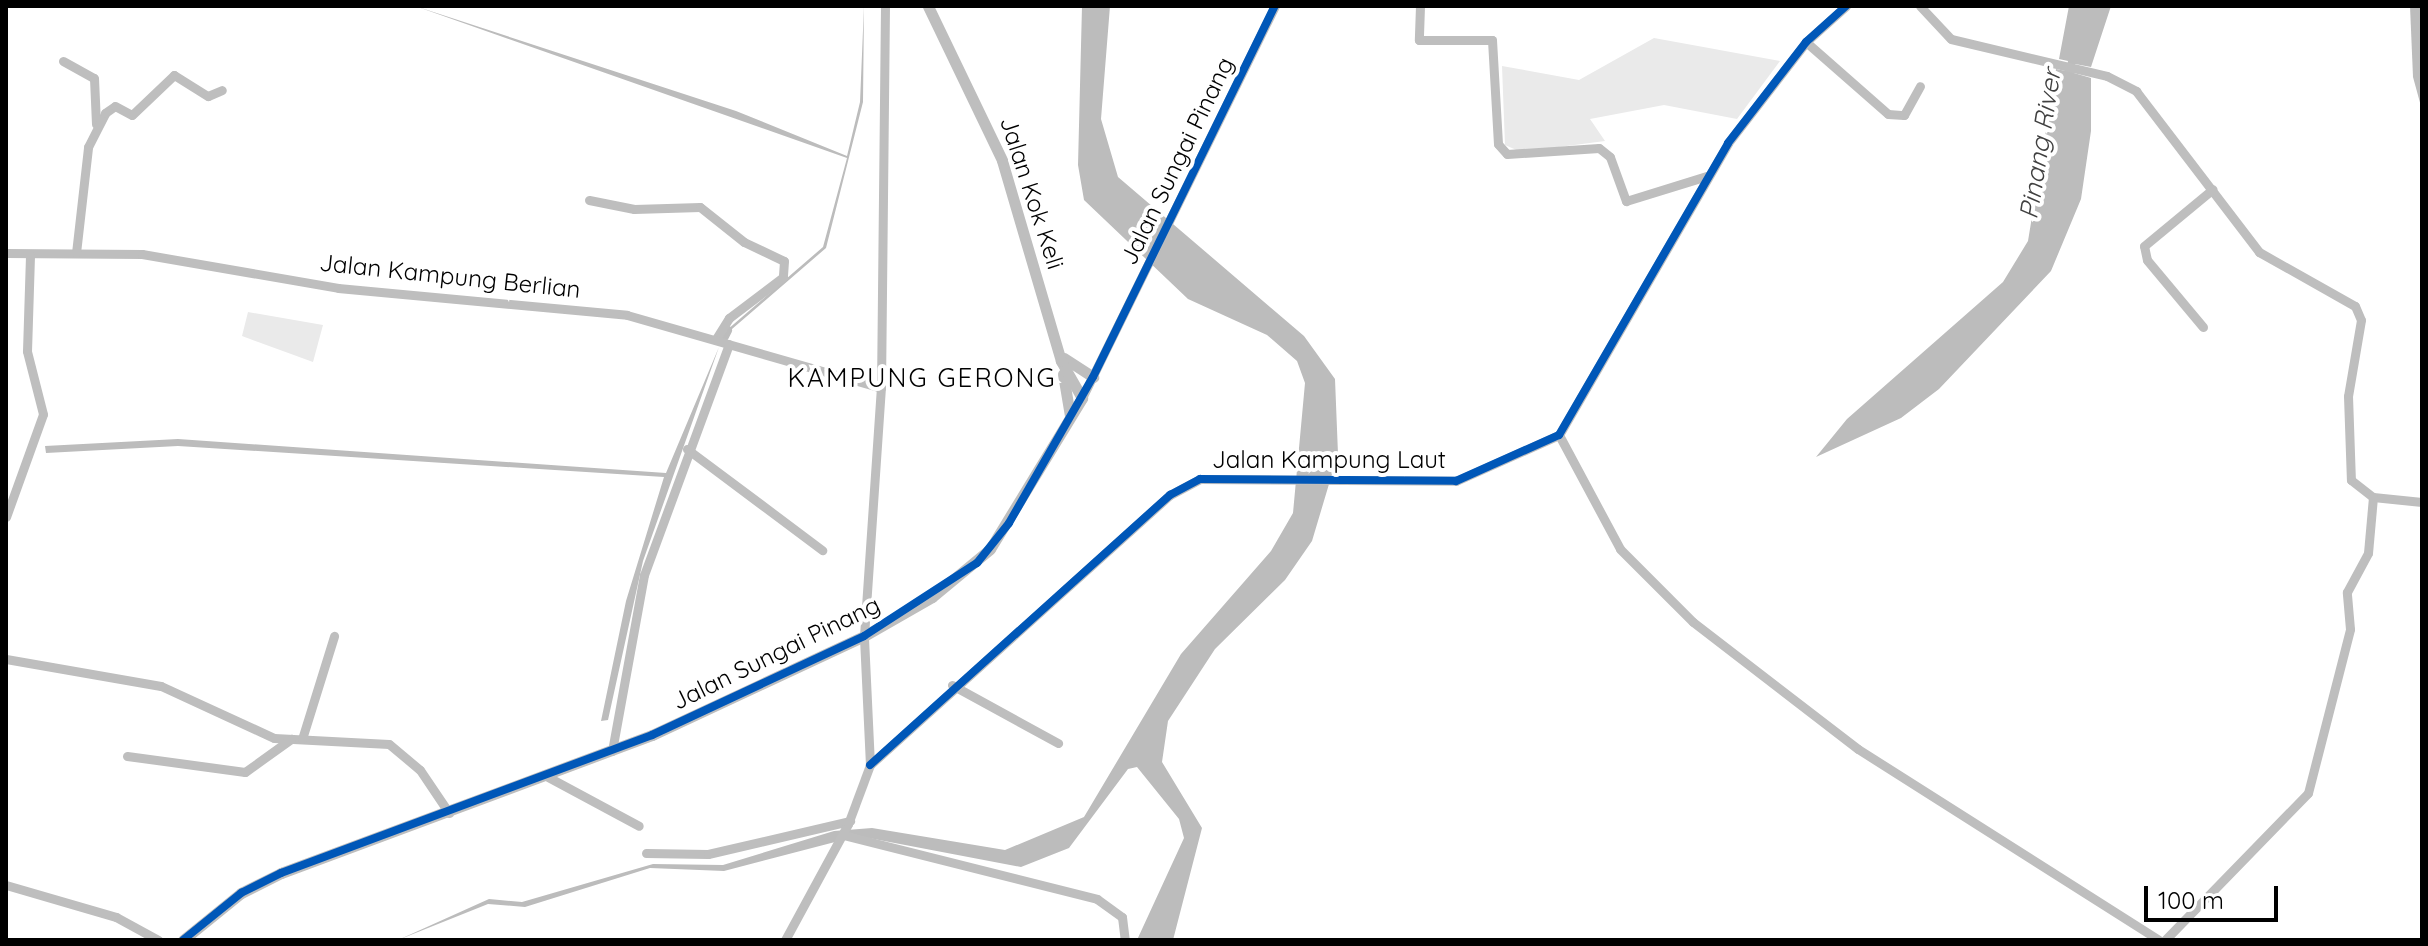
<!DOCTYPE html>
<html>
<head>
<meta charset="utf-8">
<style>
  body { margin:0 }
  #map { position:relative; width:2428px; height:946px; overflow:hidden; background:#fff; font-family:Quicksand,sans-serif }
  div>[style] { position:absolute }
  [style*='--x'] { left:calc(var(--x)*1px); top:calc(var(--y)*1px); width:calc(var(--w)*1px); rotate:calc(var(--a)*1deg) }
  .green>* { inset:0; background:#eaeaea }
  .water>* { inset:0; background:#bcbcbc }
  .canal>* { height:9px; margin:-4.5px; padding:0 4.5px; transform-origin:4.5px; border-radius:4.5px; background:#bcbcbc }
  .minor>* { height:9px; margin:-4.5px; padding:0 4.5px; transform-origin:4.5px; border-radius:4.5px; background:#bebebe }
  .tertiary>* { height:11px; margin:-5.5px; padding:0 5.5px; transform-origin:5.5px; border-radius:5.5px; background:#bebebe }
  .cycleway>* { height:8px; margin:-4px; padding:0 4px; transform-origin:4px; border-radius:4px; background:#0057b8 }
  span { translate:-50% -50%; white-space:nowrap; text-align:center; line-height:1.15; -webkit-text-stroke:8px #fff; paint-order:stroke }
  .street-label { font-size:24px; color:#000 }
  .water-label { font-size:26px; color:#404040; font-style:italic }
  .neighbourhood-label { font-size:26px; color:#000; letter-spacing:2px }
  .frame { position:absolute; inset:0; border:8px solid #000; pointer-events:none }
  .scale { position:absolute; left:2144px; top:886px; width:134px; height:36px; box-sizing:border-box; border:4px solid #000; border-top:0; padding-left:10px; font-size:24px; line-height:28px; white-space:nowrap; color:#000; -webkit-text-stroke:6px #fff; paint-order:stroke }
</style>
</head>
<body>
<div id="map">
  <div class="green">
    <i style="clip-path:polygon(1654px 38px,1780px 61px,1737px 119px,1664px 105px,1590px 119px,1605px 141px,1521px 152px,1505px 145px,1502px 66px,1579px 80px)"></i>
    <i style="clip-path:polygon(248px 312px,323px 325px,313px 362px,242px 336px)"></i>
  </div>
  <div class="water">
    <i style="clip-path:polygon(415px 6px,736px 111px,847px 156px,860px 102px,864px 6px,863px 102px,826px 248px,732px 329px,727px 330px,823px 247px,847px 158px)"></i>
    <i style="clip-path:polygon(1082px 6px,1110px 6px,1101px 119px,1118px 177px,1304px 336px,1335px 379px,1338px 454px,1312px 541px,1285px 580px,1215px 649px,1168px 721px,1162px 762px,1202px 828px,1173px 940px,1137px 940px,1184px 838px,1179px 819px,1137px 767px,1128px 769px,1069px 848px,1021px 867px,858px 836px,724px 871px,650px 868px,525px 907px,488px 904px,398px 940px,489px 899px,522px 902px,653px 864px,723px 865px,834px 831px,872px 828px,1005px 850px,1084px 817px,1181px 654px,1271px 551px,1293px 513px,1305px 383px,1297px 361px,1267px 335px,1188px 299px,1084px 200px,1078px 165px)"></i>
    <i style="clip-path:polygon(2069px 6px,2111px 6px,2091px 67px,2075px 64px,2074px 73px,2091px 78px,2091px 131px,2081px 199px,2051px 271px,1939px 389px,1901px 418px,1816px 457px,1847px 419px,2003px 282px,2028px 241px,2056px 69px,2066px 71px,2068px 61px,2059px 59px)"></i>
    <i style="clip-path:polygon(2410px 6px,2422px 6px,2422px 110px,2413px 77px)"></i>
    <i style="clip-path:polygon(719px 347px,643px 561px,608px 720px,601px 721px,626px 601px,664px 477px,178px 446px,46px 453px,45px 446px,178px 439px,666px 473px)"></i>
  </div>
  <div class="canal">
    <i style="--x:724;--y:336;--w:7;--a:-63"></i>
  </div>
  <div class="minor">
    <i style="--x:1420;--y:6;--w:34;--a:92"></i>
    <i style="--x:1419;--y:40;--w:73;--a:0"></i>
    <i style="--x:1492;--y:40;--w:104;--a:86.7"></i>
    <i style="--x:1498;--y:144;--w:13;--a:48"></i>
    <i style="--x:1507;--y:154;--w:92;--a:-3.7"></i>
    <i style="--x:1599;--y:148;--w:14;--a:39"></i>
    <i style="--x:1610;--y:157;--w:47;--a:70"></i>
    <i style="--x:1626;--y:201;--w:85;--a:-17.2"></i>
    <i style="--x:1920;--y:6;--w:45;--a:46.8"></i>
    <i style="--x:1951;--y:39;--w:160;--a:13.3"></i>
    <i style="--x:2107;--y:76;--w:33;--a:27"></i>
    <i style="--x:2136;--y:91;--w:203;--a:52.6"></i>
    <i style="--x:2259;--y:252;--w:110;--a:29.4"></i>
    <i style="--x:2355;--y:306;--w:15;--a:67"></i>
    <i style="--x:2361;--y:320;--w:77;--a:99.7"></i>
    <i style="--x:2348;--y:396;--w:84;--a:88"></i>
    <i style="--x:2351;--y:480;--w:28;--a:38"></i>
    <i style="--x:2373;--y:497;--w:49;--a:5.8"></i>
    <i style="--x:1806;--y:42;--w:109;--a:41.3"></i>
    <i style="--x:1888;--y:114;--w:16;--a:4"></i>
    <i style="--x:1904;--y:115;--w:33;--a:-61"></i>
    <i style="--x:63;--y:61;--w:35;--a:29"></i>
    <i style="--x:94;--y:78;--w:46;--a:87.5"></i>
    <i style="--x:589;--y:200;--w:46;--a:11.3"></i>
    <i style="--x:634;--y:209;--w:66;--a:-1.7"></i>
    <i style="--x:700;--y:207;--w:56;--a:38.5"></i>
    <i style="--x:744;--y:242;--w:44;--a:25.4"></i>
    <i style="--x:784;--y:261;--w:16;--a:94"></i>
    <i style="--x:783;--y:277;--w:68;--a:142.8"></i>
    <i style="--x:729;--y:318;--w:25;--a:122"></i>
    <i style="--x:6;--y:253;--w:136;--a:0.4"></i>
    <i style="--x:142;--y:254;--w:199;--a:9.8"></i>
    <i style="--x:338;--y:288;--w:290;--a:5.3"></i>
    <i style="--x:627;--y:315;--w:264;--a:16"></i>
    <i style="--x:76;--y:253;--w:107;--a:-83.5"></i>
    <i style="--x:88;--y:147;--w:38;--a:-63"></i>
    <i style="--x:105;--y:113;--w:12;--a:-35"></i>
    <i style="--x:115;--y:106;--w:19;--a:28"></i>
    <i style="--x:132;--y:115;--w:58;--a:-43.6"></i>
    <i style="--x:174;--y:75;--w:40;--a:32"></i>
    <i style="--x:208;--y:96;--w:15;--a:-23"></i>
    <i style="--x:2203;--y:327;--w:87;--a:-129.9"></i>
    <i style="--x:2147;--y:260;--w:14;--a:-102"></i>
    <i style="--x:2144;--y:246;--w:89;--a:-39.6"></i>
    <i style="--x:1082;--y:398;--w:437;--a:-63.8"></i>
    <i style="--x:1559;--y:435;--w:129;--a:61.8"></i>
    <i style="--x:1620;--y:549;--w:103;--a:45"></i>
    <i style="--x:1693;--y:622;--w:208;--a:37.6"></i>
    <i style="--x:1858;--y:749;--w:356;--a:32.4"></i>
    <i style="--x:687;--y:449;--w:169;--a:36.8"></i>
    <i style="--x:6;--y:517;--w:109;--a:-70.2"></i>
    <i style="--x:43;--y:414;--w:65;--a:-104.3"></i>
    <i style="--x:27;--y:351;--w:96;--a:-88.2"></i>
    <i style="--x:6;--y:659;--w:157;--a:9.9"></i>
    <i style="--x:161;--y:686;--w:124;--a:24.7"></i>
    <i style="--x:274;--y:738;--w:115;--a:3"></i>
    <i style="--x:389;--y:744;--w:40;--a:40"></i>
    <i style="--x:420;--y:770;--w:52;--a:56"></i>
    <i style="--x:952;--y:685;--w:121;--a:28.7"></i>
    <i style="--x:302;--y:739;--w:108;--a:-72.7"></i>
    <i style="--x:612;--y:751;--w:179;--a:-79.7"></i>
    <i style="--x:644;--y:575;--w:246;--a:-69.8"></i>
    <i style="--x:127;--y:756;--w:119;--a:7.7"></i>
    <i style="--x:245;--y:772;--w:57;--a:-35.7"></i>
    <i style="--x:870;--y:765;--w:404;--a:-42"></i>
    <i style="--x:1170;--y:495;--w:34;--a:-28"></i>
    <i style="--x:1200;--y:479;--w:256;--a:0.4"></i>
    <i style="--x:1456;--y:481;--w:113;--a:-24.1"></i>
    <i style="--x:1559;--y:435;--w:337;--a:-59.9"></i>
    <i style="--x:1728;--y:143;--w:128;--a:-52.3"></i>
    <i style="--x:1806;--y:42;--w:54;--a:-42"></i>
    <i style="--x:548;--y:777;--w:103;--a:28.3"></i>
    <i style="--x:843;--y:835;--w:262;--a:14.1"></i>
    <i style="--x:1097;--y:899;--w:31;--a:36"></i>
    <i style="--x:1122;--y:917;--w:23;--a:83"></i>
    <i style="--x:646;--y:853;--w:62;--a:0.9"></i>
    <i style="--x:708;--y:854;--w:146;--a:-13.1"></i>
    <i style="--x:6;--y:885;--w:115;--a:16.2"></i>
    <i style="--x:116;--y:917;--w:48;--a:28.7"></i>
    <i style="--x:785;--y:940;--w:132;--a:-61.5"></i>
    <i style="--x:848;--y:824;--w:63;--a:-69.6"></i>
    <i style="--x:870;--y:765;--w:129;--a:-92.7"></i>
    <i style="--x:864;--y:636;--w:249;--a:-86.1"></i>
    <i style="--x:881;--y:388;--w:382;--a:-89.4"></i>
    <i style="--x:2165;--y:940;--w:205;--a:-45.8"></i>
    <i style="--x:2308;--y:793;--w:169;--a:-75.6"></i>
    <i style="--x:2350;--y:629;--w:37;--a:-95"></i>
    <i style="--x:2347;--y:592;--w:44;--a:-61.7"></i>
    <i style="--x:2368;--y:553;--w:56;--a:-84.9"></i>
  </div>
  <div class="tertiary">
    <i style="--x:1064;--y:358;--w:35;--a:33"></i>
    <i style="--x:1063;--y:374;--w:43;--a:80.5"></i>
    <i style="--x:183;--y:940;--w:75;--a:-39"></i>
    <i style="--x:241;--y:893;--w:45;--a:-26.6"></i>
    <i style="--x:281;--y:873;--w:396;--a:-20.4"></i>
    <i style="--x:652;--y:735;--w:234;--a:-25"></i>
    <i style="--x:864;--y:636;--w:78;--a:-29.8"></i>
    <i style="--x:932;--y:597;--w:75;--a:-39.6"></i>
    <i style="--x:990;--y:549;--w:177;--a:-58.6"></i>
    <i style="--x:1082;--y:398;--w:43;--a:-119.6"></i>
    <i style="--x:1061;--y:361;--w:209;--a:-106.4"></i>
    <i style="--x:1002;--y:160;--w:171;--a:-115.7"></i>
  </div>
  <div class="cycleway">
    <i style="--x:870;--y:765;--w:404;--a:-42"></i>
    <i style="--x:1170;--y:495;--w:34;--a:-28"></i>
    <i style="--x:1200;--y:479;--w:256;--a:0.4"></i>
    <i style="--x:1456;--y:481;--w:113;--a:-24.1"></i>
    <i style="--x:1559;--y:435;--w:337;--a:-59.9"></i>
    <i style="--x:1728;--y:143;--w:128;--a:-52.3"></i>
    <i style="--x:1806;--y:42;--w:54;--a:-42"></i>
    <i style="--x:183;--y:940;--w:75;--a:-39"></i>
    <i style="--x:241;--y:893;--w:45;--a:-26.6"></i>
    <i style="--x:281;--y:873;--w:396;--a:-20.4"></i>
    <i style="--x:652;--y:735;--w:234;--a:-25"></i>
    <i style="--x:864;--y:636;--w:135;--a:-32.9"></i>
    <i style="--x:977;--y:563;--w:51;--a:-51.3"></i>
    <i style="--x:1009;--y:523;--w:168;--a:-60.1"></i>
    <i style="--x:1093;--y:377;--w:413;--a:-63.9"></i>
  </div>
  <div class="street-label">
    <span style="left:1177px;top:161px;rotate:-64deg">Jalan Sungai Pinang</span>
    <span style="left:1032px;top:193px;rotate:72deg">Jalan Kok Keli</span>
    <span style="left:450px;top:276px;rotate:6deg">Jalan Kampung Berlian</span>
    <span style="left:1329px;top:460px">Jalan Kampung Laut</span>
    <span style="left:776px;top:653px;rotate:-26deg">Jalan Sungai Pinang</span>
  </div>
  <div class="water-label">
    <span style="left:2040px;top:144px;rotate:-81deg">Pinang River</span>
  </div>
  <div class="neighbourhood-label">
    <span style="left:922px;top:378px">KAMPUNG GERONG</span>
  </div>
  <div class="frame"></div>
  <div class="scale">100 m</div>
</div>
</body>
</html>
